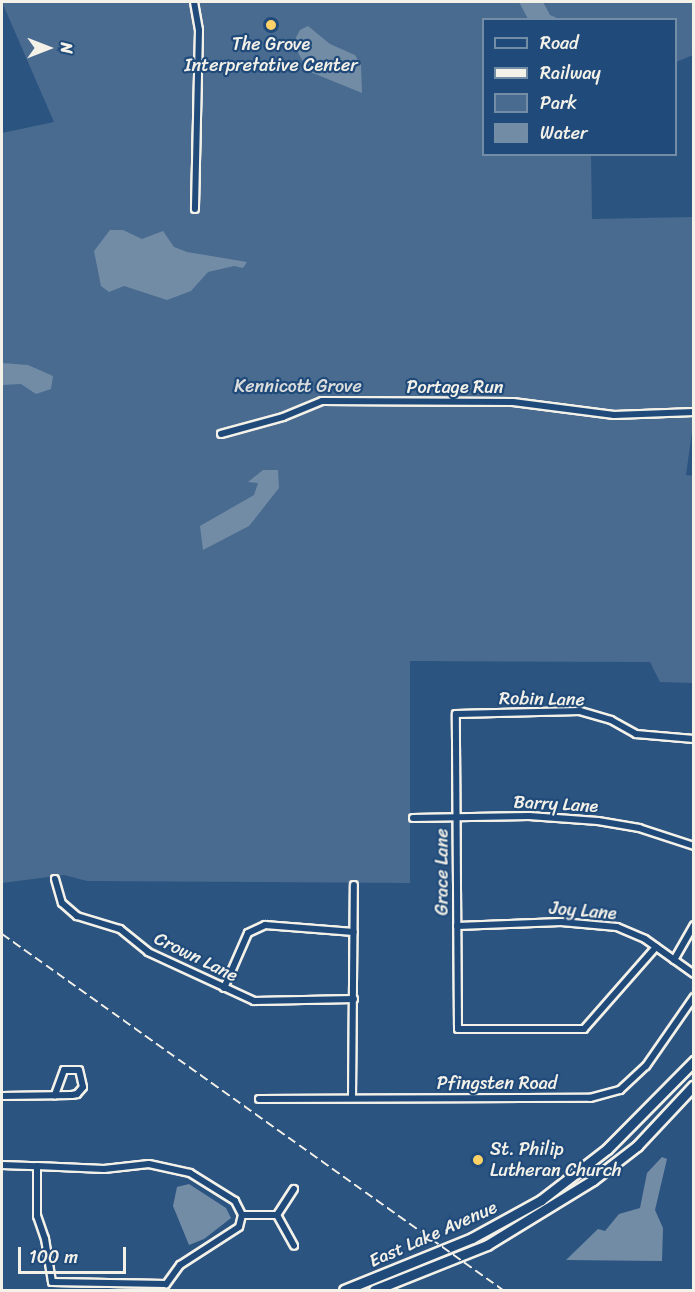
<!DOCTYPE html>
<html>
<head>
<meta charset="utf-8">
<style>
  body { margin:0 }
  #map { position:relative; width:695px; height:1292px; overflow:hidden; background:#2c5481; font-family:Sriracha,sans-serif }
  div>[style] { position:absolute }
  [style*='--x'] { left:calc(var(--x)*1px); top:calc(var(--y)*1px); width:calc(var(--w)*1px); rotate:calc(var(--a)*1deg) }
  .green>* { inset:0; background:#496b90 }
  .water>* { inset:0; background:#738ca6 }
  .roads { filter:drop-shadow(2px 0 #f4f1e8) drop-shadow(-2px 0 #f4f1e8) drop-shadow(0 2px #f4f1e8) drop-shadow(0 -2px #f4f1e8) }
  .street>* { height:6px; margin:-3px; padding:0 3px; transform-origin:3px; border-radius:3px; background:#1f4a7a }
  .primary>* { height:9px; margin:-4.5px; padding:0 4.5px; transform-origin:4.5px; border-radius:4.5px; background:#1f4a7a }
  .rail>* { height:2px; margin-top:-1px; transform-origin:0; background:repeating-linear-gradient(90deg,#f4f1e8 0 9px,transparent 0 13.5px) }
  .dots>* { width:16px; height:16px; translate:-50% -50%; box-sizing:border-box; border:3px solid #1f4a7a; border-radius:50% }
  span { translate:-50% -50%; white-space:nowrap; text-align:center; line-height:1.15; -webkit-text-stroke:4.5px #1f4a7a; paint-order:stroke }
  .poi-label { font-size:18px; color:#f4f1e8 }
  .left { translate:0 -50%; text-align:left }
  .park-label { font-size:18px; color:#dadddb }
  .street-label { font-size:18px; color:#f4f1e8 }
  .frame { position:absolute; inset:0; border:3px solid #f4f1e8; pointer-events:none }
  .legend { position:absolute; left:482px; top:18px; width:195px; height:138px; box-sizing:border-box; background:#1f4a7a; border:2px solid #748da6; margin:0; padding:8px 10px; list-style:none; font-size:18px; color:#f4f1e8 }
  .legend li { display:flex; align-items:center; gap:12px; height:30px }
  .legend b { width:30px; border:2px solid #748da6 }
  .north { position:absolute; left:18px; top:18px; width:60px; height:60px; -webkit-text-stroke:4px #1f4a7a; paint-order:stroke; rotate:90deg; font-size:16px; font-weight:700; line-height:24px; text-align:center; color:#f4f1e8 }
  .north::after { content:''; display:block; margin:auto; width:21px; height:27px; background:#f4f1e8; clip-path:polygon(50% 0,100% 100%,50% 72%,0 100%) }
  .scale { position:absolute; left:18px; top:1247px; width:108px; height:27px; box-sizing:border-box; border:3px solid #f4f1e8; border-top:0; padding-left:8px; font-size:18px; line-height:21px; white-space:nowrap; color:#f4f1e8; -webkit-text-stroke:4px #1f4a7a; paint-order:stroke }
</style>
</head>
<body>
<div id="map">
  <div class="green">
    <i style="clip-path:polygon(2px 2px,693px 2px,693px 55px,676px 62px,676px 20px,484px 20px,484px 154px,591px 155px,592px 219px,693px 217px,694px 418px,686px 475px,694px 476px,693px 683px,660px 682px,650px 662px,410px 661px,410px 883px,87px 881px,64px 875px,2px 883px,2px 133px,54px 122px)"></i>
  </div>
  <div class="water">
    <i style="clip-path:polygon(519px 2px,543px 2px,550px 15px,559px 19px,528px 19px)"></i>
    <i style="clip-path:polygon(308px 26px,330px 44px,355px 55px,361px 65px,362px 93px,308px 71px,293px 43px,300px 30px)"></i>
    <i style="clip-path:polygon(110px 230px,123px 230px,142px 239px,163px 231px,174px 247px,187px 252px,247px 262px,243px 268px,234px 266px,208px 272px,191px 291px,167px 300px,124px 286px,109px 292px,101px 286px,94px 251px)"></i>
    <i style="clip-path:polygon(2px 363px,28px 365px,53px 376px,51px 389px,36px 394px,21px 384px,2px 385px)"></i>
    <i style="clip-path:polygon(263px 470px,278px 470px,279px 488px,249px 526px,203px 550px,200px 526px,254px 495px,258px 483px,248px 482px)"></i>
    <i style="clip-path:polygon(662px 1157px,667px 1159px,655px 1210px,663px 1228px,662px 1261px,566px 1260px,598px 1229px,605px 1231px,619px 1214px,640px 1208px,647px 1173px)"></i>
    <i style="clip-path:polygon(189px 1184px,226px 1208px,231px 1218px,204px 1239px,189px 1245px,173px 1206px,177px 1187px)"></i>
  </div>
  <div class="roads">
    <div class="street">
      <i style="--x:194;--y:2;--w:28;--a:80"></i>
      <i style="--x:199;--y:30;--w:179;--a:91.3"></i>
      <i style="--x:221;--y:434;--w:64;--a:-15.3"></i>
      <i style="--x:283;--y:417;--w:42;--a:-22.3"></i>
      <i style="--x:322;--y:401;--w:191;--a:0.3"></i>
      <i style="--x:513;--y:402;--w:102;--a:7.3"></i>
      <i style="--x:614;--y:415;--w:80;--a:-2.1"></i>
      <i style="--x:413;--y:818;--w:116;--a:-1"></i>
      <i style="--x:529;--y:816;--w:69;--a:4.1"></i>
      <i style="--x:598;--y:821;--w:42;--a:9.7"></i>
      <i style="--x:639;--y:828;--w:58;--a:18.1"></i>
      <i style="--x:55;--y:879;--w:25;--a:74"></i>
      <i style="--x:62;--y:903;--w:20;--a:41"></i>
      <i style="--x:77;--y:916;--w:45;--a:16.8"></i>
      <i style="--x:120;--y:929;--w:36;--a:39"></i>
      <i style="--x:148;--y:952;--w:117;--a:24.8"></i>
      <i style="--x:254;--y:1001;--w:100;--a:-1.1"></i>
      <i style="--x:457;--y:926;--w:104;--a:-2.2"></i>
      <i style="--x:561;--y:922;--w:56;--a:5.1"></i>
      <i style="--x:617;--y:927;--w:30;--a:23"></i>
      <i style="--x:645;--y:939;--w:60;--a:35.5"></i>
      <i style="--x:656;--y:947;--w:109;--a:131.3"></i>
      <i style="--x:584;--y:1029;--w:126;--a:180"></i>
      <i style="--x:458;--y:1029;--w:315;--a:-90.4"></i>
      <i style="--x:456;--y:714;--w:124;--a:-1.4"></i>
      <i style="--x:580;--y:711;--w:32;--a:16"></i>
      <i style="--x:611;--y:720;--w:29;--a:29"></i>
      <i style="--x:636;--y:734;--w:58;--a:4.9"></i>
      <i style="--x:674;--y:960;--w:40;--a:-60.3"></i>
      <i style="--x:224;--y:988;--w:60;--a:-66.4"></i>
      <i style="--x:248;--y:933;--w:19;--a:-25"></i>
      <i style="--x:265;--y:925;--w:89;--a:4.5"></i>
      <i style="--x:2;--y:1096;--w:70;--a:-0.8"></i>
      <i style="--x:72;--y:1095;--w:5;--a:-11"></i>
      <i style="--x:77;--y:1094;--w:9;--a:-49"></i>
      <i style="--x:83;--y:1087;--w:17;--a:-103"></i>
      <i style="--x:79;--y:1070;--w:15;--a:180"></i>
      <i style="--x:64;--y:1070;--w:27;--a:110"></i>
      <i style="--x:352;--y:1098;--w:213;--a:-89.5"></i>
      <i style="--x:259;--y:1099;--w:331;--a:-0.2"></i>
      <i style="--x:590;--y:1098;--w:31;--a:-15"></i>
      <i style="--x:620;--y:1090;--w:35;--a:-43"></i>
      <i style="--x:646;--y:1066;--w:84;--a:-55.2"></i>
      <i style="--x:149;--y:1164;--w:42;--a:12.4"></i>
      <i style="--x:190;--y:1173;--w:53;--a:31.9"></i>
      <i style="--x:235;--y:1201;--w:16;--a:63"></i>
      <i style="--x:242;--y:1215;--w:12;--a:104"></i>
      <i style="--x:239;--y:1227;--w:70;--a:147.2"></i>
      <i style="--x:180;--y:1265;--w:24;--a:126"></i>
      <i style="--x:166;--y:1284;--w:114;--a:-179"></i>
      <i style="--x:52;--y:1282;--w:44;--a:-99.2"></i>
      <i style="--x:45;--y:1239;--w:24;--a:-109"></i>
      <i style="--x:37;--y:1216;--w:50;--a:-90"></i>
      <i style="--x:37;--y:1166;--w:67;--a:2.6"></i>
      <i style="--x:104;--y:1169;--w:45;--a:-6.3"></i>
      <i style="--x:2;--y:1165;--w:35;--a:2"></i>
      <i style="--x:242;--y:1215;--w:35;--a:0"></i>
      <i style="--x:277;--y:1215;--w:31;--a:-57"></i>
      <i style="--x:277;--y:1215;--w:35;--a:61"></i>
    </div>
    <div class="primary">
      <i style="--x:344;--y:1290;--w:138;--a:-22.1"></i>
      <i style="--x:472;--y:1238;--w:79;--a:-28.8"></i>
      <i style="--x:541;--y:1200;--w:83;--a:-37.7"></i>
      <i style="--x:607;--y:1149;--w:124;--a:-45.3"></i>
      <i style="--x:374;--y:1290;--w:122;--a:-21.7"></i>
      <i style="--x:487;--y:1245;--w:124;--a:-31.5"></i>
      <i style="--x:593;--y:1180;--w:56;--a:-37.7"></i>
      <i style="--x:637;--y:1146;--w:83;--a:-46.9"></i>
    </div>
  </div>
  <div class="rail">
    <i style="--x:2;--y:934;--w:615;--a:35.4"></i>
  </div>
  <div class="dots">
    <i style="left:271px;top:25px;background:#ffd166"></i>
    <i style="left:478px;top:1160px;background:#ffd166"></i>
  </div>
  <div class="poi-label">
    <span style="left:271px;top:55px">The Grove<br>Interpretative Center</span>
    <span class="left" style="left:490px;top:1160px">St. Philip<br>Lutheran Church</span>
  </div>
  <div class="park-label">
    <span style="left:298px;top:386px">Kennicott Grove</span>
  </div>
  <div class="street-label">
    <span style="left:455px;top:387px">Portage Run</span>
    <span style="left:542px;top:699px;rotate:1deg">Robin Lane</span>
    <span style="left:556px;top:804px;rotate:3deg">Barry Lane</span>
    <span style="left:442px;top:872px;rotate:-90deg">Grace Lane</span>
    <span style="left:583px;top:911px;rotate:5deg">Joy Lane</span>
    <span style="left:196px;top:957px;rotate:26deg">Crown Lane</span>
    <span style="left:497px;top:1083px">Pfingsten Road</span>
    <span style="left:433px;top:1234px;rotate:-24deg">East Lake Avenue</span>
  </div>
  <div class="frame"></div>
  <ul class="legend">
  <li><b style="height:8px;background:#1f4a7a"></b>Road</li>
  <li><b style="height:8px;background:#f4f1e8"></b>Railway</li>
  <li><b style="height:16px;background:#496b90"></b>Park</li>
  <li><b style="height:16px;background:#738ca6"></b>Water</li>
  </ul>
  <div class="north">N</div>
  <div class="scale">100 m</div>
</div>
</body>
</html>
